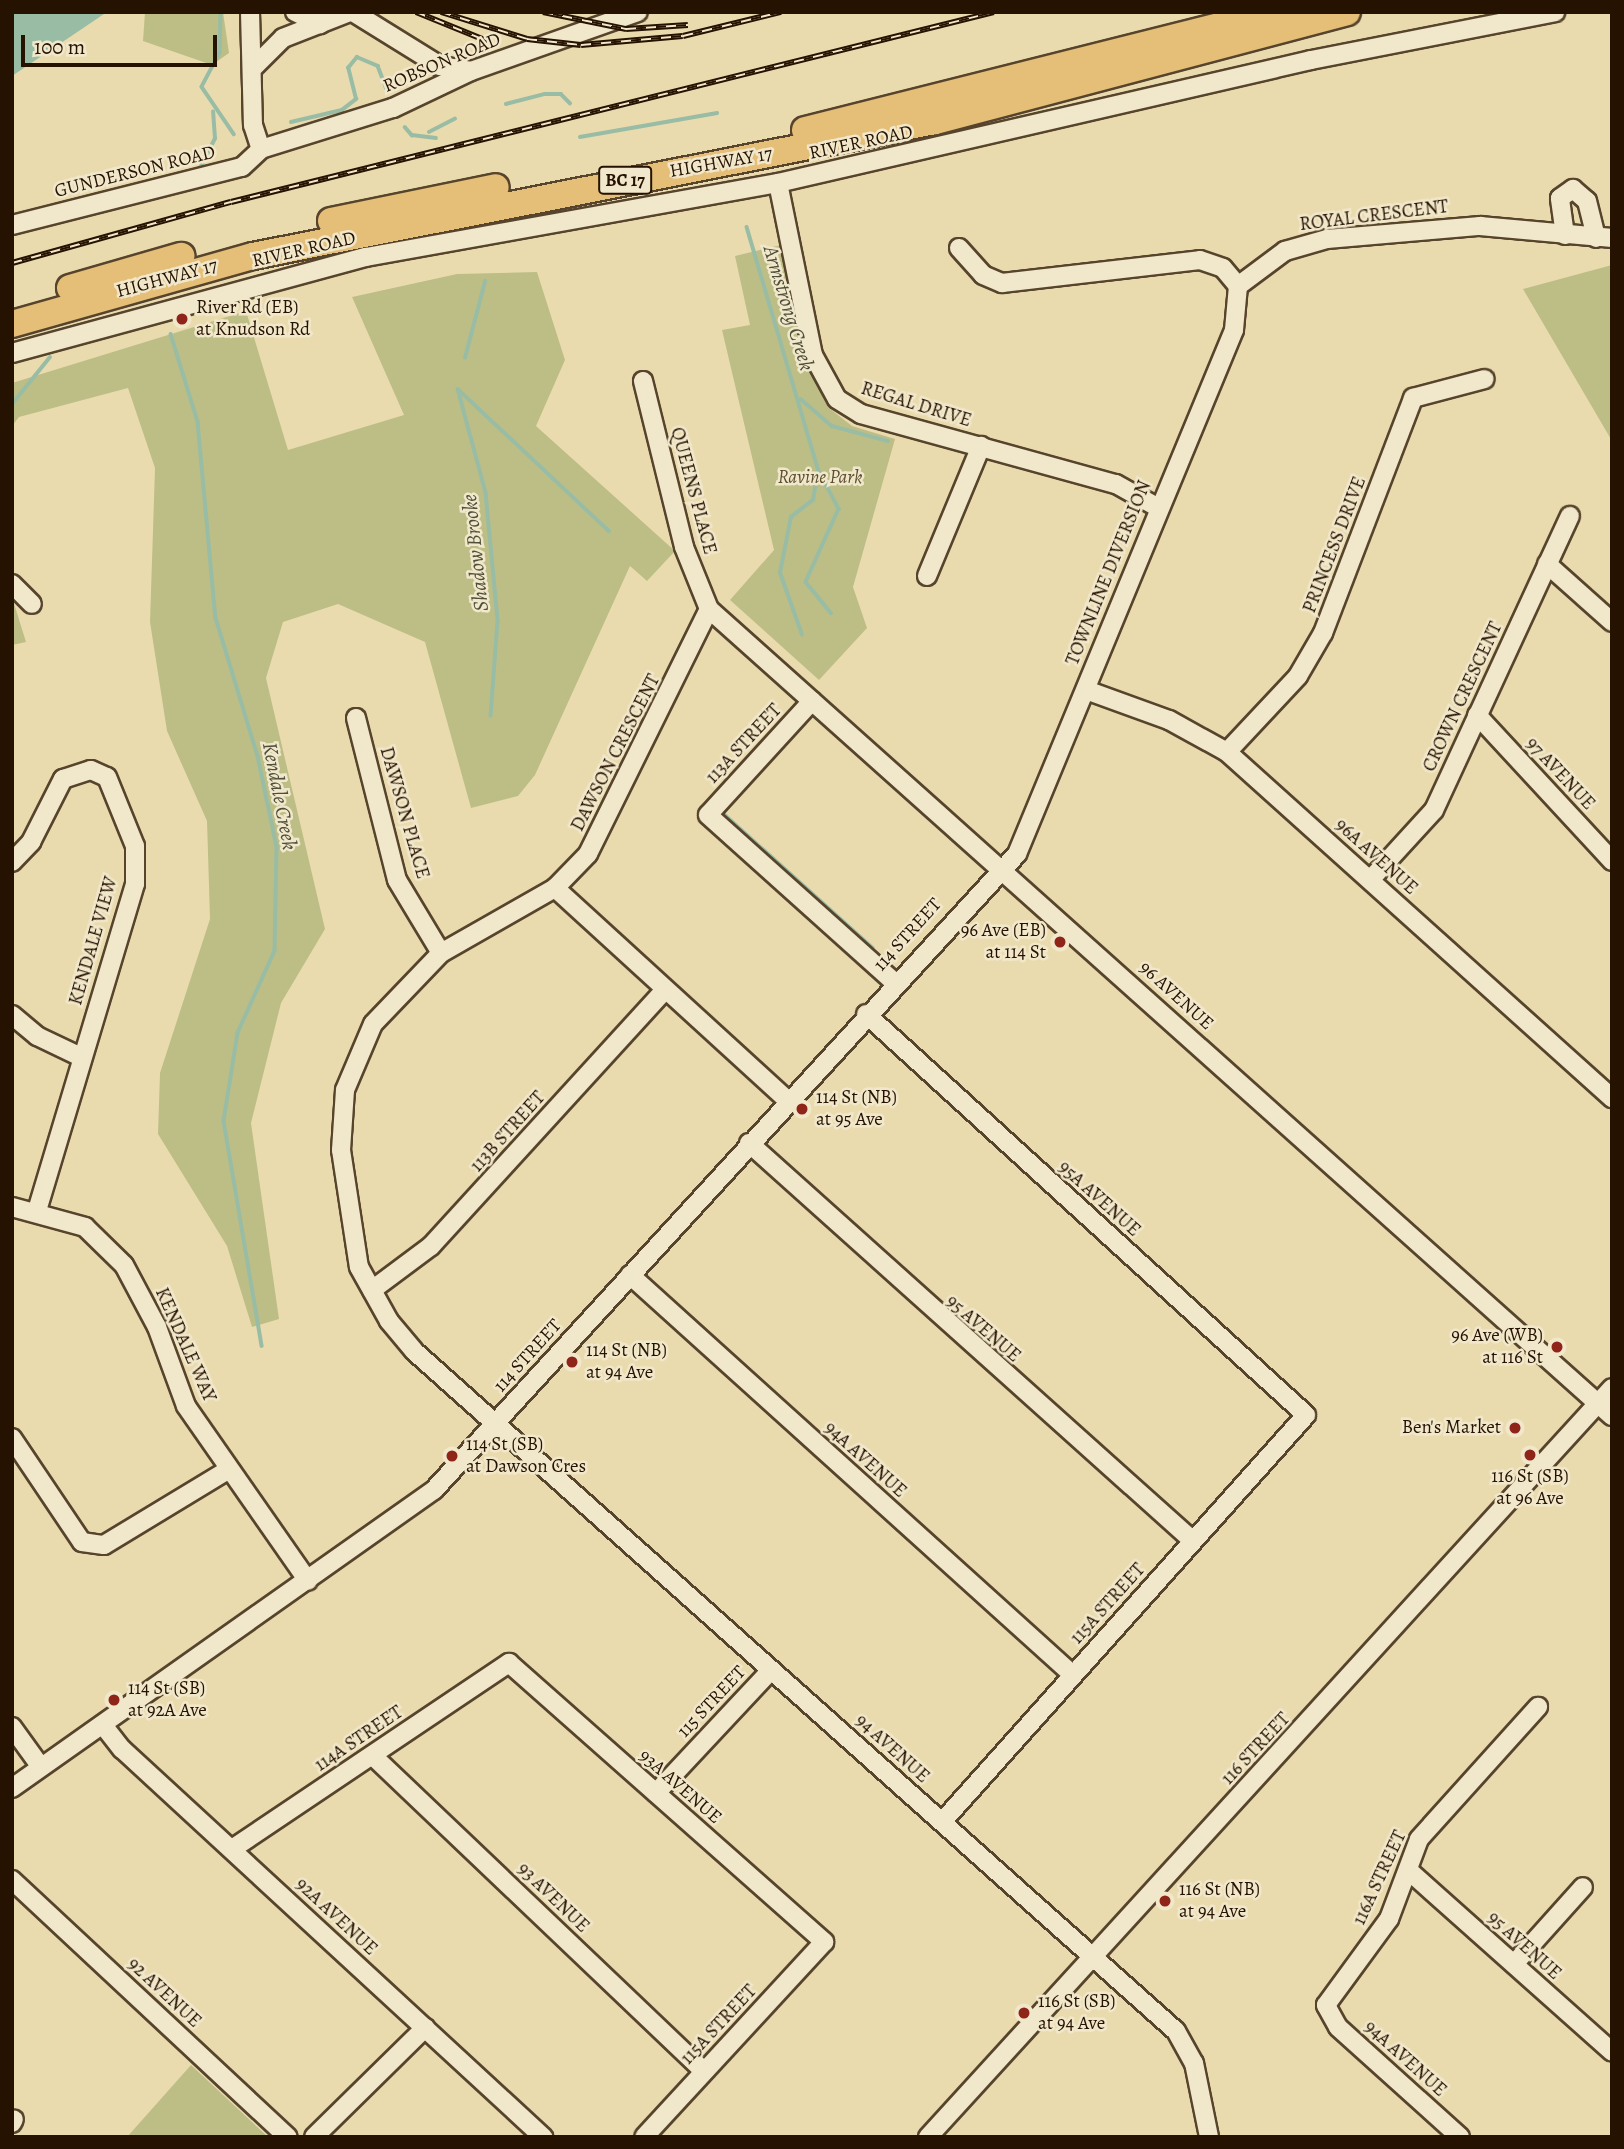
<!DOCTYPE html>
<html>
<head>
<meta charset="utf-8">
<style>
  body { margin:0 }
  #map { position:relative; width:1624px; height:2149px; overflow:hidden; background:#eadbaf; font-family:Alegreya,serif }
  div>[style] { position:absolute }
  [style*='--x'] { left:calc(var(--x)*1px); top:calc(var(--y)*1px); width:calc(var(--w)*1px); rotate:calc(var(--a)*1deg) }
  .green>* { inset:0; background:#bdbe86 }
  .water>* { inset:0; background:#99bca5 }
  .stream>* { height:3.5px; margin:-1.75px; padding:0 1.75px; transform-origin:1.75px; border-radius:1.75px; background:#99bca5 }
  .roads { filter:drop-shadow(2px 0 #57442c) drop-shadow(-2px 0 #57442c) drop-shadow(0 2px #57442c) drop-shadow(0 -2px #57442c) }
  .minor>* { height:18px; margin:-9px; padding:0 9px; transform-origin:9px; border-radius:9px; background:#f1e8cb }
  .highway>* { height:26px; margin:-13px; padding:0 13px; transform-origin:13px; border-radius:13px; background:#e5be78 }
  .rail>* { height:6px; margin-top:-3px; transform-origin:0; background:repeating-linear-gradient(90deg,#f1e8cb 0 10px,#261200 0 20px); box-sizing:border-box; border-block:2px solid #261200 }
  .dots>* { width:19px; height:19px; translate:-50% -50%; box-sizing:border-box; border:4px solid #f1e8cb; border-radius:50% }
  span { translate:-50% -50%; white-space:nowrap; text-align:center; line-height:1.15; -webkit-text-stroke:5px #f1e8cb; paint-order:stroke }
  .shield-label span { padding:2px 5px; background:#f1e8cb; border:2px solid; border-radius:5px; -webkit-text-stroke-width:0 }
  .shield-label { font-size:18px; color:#261200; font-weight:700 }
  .street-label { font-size:19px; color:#261200 }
  .poi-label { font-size:19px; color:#261200 }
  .left { translate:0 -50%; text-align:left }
  .right { translate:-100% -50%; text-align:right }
  .park-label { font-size:19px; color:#5b4e2f; font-style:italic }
  .water-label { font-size:21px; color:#4e4e3a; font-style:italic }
  .frame { position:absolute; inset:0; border:14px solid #261200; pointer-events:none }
  .scale { position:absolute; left:21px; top:35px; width:196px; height:32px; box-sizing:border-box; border:4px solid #261200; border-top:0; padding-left:9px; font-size:21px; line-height:24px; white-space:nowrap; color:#261200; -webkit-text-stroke:5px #f1e8cb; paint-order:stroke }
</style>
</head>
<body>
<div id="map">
  <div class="green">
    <i style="clip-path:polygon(145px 12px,223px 12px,229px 53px,212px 65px,143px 41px)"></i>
    <i style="clip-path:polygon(781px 245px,807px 362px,829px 408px,852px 426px,895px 439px,853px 587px,867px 628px,819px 680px,730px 600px,774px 550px,722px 330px,750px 325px,735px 256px)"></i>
    <i style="clip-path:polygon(1612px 265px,1612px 441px,1523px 289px)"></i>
    <i style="clip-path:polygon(537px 272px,565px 360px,536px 426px,675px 551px,647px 581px,630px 566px,535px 775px,518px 796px,471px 808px,425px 642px,338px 604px,283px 622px,266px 678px,325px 929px,281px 1003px,251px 1123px,279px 1319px,252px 1327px,227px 1246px,158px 1134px,160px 1073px,210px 919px,207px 821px,167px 731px,150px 622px,155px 468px,128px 388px,19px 417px,12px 426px,12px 383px,246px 311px,288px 450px,404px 415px,352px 297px,457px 274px)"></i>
    <i style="clip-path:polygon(12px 597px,26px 642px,12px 645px)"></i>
    <i style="clip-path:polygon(191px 2065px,268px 2137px,127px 2137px)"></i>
  </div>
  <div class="water">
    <i style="clip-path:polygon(12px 12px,107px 12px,12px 76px)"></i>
  </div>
  <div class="stream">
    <i style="--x:221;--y:12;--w:41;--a:91.4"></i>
    <i style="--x:220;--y:53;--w:38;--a:118"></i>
    <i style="--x:202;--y:87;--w:57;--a:55.8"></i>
    <i style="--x:506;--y:104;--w:40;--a:-14.4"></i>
    <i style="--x:545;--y:94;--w:16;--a:0"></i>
    <i style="--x:561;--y:94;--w:13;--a:45"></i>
    <i style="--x:291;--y:122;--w:52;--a:-13.2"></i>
    <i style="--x:342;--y:110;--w:18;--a:-38"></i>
    <i style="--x:356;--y:99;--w:32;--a:-104"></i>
    <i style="--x:348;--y:68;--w:14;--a:-51"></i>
    <i style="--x:357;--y:57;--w:23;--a:23"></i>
    <i style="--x:378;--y:66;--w:26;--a:69"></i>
    <i style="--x:405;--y:127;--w:11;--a:49"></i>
    <i style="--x:412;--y:135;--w:24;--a:7"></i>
    <i style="--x:429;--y:132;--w:29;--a:-27"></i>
    <i style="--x:580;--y:137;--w:139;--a:-9.9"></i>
    <i style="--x:200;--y:168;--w:33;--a:-63"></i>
    <i style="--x:215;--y:139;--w:27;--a:-94"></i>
    <i style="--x:747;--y:227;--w:254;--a:73.6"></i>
    <i style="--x:819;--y:471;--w:43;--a:62.2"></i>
    <i style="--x:839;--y:509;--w:80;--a:114.3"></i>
    <i style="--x:806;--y:582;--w:40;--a:51"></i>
    <i style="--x:171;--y:334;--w:92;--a:72.9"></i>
    <i style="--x:198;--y:422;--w:197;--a:84.8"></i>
    <i style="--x:216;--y:618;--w:144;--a:73.1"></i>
    <i style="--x:258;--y:756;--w:93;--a:78.2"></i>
    <i style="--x:277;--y:847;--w:104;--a:91.1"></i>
    <i style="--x:275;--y:951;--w:90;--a:114.3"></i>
    <i style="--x:238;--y:1033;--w:89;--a:99"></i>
    <i style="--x:224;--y:1121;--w:228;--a:80.4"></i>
    <i style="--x:465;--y:358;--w:79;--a:-75.3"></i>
    <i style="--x:458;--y:389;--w:108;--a:74.9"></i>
    <i style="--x:486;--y:493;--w:129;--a:84.6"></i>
    <i style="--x:498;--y:621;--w:95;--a:94.2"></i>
    <i style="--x:459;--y:390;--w:206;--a:43.2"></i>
    <i style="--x:801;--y:399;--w:41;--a:41.1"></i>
    <i style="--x:832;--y:426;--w:58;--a:15"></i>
    <i style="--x:12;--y:404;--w:60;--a:-51"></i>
    <i style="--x:802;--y:635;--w:66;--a:-109.5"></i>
    <i style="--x:780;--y:573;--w:57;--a:-78.9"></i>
    <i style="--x:791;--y:517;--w:28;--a:-38"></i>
    <i style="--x:813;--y:500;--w:27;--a:-80"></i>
    <i style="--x:725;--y:806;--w:8;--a:97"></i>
    <i style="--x:724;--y:814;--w:200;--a:42"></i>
  </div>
  <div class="roads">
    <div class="minor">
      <i style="--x:250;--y:12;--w:113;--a:88.5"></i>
      <i style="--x:253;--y:125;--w:25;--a:72"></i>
      <i style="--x:295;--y:12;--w:28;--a:26"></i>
      <i style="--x:353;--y:12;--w:102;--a:31.8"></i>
      <i style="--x:440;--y:66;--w:30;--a:9"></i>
      <i style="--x:253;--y:68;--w:42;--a:-45"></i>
      <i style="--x:283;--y:38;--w:72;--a:-21.2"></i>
      <i style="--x:778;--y:183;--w:176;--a:78.5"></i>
      <i style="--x:813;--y:355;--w:50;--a:61.4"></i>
      <i style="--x:837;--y:399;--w:28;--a:32"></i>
      <i style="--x:861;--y:414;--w:264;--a:15.4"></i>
      <i style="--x:1116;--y:484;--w:47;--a:29.3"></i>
      <i style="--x:12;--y:225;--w:237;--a:-14.2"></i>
      <i style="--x:242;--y:167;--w:26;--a:-43"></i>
      <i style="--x:261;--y:149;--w:138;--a:-17.3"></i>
      <i style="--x:393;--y:108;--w:86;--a:-25.4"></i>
      <i style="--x:471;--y:71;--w:177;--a:-19.5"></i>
      <i style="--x:1565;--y:235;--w:37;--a:-98"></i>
      <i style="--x:1560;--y:198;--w:16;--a:-35"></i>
      <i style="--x:1573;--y:189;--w:18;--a:41"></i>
      <i style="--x:1587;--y:201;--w:38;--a:76"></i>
      <i style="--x:959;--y:248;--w:36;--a:48"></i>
      <i style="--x:983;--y:275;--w:21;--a:23"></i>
      <i style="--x:1002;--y:283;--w:199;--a:-6.6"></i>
      <i style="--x:1200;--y:260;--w:24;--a:19"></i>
      <i style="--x:1223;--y:268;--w:23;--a:50"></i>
      <i style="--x:1238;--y:286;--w:59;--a:-36.7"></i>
      <i style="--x:1285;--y:251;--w:44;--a:-15.9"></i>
      <i style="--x:1327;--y:239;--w:154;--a:-4.9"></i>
      <i style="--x:1480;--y:226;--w:133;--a:5.2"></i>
      <i style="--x:12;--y:353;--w:367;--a:-15.2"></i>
      <i style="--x:366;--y:257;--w:419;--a:-10.2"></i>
      <i style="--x:778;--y:183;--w:547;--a:-12.99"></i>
      <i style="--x:1311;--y:60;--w:249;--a:-11.1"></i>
      <i style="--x:643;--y:381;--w:171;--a:76.1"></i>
      <i style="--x:684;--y:547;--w:67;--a:68"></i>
      <i style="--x:709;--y:609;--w:1211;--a:41.79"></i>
      <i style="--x:1547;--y:564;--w:87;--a:41.7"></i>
      <i style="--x:927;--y:576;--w:141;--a:-67.4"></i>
      <i style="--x:12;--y:584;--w:28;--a:45"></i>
      <i style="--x:709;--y:609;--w:273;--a:116.3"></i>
      <i style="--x:588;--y:854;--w:47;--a:134.1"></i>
      <i style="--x:555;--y:888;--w:131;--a:150.3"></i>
      <i style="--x:441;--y:953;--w:98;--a:133.8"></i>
      <i style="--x:373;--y:1024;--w:72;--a:113"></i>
      <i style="--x:345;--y:1090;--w:60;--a:93.8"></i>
      <i style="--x:341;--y:1150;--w:118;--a:81.3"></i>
      <i style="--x:359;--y:1267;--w:62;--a:60.9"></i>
      <i style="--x:389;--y:1321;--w:39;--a:50"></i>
      <i style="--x:414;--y:1351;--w:1021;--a:41.75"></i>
      <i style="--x:1176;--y:2031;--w:37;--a:61"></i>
      <i style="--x:1194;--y:2063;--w:76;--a:78.5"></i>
      <i style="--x:1086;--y:690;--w:88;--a:19.9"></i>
      <i style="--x:1169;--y:720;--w:66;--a:28.9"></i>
      <i style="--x:1227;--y:752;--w:518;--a:41.95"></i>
      <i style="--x:812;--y:701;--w:154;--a:132.4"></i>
      <i style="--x:708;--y:815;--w:250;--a:41.9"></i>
      <i style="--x:1477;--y:715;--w:199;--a:47.2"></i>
      <i style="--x:356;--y:718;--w:167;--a:75.8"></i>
      <i style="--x:397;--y:880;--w:85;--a:58.9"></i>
      <i style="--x:1227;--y:752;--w:104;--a:-46.9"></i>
      <i style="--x:1298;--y:676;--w:50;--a:-59.8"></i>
      <i style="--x:1323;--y:633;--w:252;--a:-69"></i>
      <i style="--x:1413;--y:398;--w:74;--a:-14.8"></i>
      <i style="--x:12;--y:862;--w:28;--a:-46"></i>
      <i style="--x:31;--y:842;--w:71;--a:-63.1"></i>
      <i style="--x:63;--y:779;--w:29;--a:-18"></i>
      <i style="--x:91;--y:770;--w:17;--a:24"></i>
      <i style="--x:107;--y:777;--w:74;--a:67.9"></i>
      <i style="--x:135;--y:846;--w:38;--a:90"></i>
      <i style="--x:135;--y:884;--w:341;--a:106.7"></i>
      <i style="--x:1371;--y:879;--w:93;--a:-47.6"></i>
      <i style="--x:1434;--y:810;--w:324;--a:-65.2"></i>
      <i style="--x:555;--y:888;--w:316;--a:42.4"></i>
      <i style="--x:866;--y:1014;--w:595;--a:42.34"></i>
      <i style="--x:1306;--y:1415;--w:546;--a:131.81"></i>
      <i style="--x:12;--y:1015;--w:33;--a:40"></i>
      <i style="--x:37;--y:1036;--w:49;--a:25.5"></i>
      <i style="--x:749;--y:1143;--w:596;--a:41.87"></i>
      <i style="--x:12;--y:1207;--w:76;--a:15.3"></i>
      <i style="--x:85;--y:1227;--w:54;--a:44.3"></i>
      <i style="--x:124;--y:1265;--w:70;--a:62"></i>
      <i style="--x:157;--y:1327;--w:84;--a:69.8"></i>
      <i style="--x:186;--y:1406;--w:213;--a:55.1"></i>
      <i style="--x:630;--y:1275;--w:597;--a:42.08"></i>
      <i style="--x:372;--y:1290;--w:74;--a:-36.7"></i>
      <i style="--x:431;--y:1246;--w:345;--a:-47.6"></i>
      <i style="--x:12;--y:1438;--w:125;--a:56.1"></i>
      <i style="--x:82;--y:1542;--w:22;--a:8"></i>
      <i style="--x:104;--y:1545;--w:145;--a:-31.2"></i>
      <i style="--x:103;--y:1725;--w:31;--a:52"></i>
      <i style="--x:122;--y:1749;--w:573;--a:42.66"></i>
      <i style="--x:12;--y:1727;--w:49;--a:54.1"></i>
      <i style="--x:373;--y:1756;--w:457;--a:43.6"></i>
      <i style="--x:12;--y:1788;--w:517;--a:-35.23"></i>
      <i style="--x:434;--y:1490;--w:863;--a:-47.49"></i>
      <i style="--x:1017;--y:854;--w:567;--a:-67.5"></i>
      <i style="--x:1234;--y:330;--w:44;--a:-84.8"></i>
      <i style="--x:656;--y:1793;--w:168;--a:-46.9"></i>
      <i style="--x:232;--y:1849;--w:334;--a:-33.9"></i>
      <i style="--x:509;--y:1663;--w:421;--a:41.5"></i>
      <i style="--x:824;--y:1942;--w:265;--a:132.7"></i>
      <i style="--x:1408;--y:1870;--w:273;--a:41.7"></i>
      <i style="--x:12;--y:1880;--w:377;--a:43"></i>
      <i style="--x:1514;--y:1964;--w:103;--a:-48.1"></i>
      <i style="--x:12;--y:2123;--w:4;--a:-63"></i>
      <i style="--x:314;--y:2137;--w:156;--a:-44.5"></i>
      <i style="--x:928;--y:2137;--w:1014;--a:-47.6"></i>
      <i style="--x:1460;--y:2137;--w:164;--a:-138"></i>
      <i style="--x:1338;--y:2027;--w:25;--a:-119"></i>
      <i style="--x:1326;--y:2005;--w:107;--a:-53.8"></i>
      <i style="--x:1389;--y:1919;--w:85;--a:-69.4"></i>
      <i style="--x:1419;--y:1839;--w:178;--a:-48"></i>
    </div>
    <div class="highway">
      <i style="--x:805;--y:130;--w:486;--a:-14.1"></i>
      <i style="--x:331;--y:221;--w:168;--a:-11.6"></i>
      <i style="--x:70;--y:288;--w:116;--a:-16.1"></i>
      <i style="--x:12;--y:324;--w:250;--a:-15.8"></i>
      <i style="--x:253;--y:256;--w:695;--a:-11.2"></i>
      <i style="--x:935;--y:121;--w:426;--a:-14.8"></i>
    </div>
  </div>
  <div class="rail">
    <i style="--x:416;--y:12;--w:77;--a:22.2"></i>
    <i style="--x:441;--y:12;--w:90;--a:17.4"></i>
    <i style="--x:527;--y:39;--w:54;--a:6.3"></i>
    <i style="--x:581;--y:45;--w:102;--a:-5"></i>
    <i style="--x:683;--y:36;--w:101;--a:-13.8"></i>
    <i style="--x:543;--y:12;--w:85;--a:11.6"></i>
    <i style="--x:626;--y:29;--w:62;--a:-3.7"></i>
    <i style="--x:12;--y:263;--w:227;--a:-15.6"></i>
    <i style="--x:231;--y:202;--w:786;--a:-13.98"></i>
  </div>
  <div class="dots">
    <i style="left:182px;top:319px;background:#8f2418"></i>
    <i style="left:1060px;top:942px;background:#8f2418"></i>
    <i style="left:802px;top:1109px;background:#8f2418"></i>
    <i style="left:1557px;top:1347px;background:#8f2418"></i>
    <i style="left:572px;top:1362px;background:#8f2418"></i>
    <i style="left:1515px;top:1428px;background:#8f2418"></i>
    <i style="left:1530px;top:1455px;background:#8f2418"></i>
    <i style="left:452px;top:1456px;background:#8f2418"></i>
    <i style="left:114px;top:1700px;background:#8f2418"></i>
    <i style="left:1165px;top:1901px;background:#8f2418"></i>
    <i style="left:1024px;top:2013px;background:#8f2418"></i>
  </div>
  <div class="shield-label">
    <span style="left:625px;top:180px">BC 17</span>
  </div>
  <div class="street-label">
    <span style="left:442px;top:63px;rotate:-23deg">ROBSON ROAD</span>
    <span style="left:861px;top:143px;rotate:-12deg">RIVER ROAD</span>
    <span style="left:721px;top:163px;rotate:-10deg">HIGHWAY 17</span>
    <span style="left:135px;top:172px;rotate:-14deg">GUNDERSON ROAD</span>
    <span style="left:1374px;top:216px;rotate:-7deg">ROYAL CRESCENT</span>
    <span style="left:304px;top:250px;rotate:-13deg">RIVER ROAD</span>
    <span style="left:167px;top:279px;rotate:-15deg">HIGHWAY 17</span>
    <span style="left:916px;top:405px;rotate:17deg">REGAL DRIVE</span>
    <span style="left:693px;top:491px;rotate:75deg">QUEENS PLACE</span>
    <span style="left:1335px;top:545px;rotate:-69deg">PRINCESS DRIVE</span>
    <span style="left:1109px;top:573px;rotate:-68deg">TOWNLINE DIVERSION</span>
    <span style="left:1463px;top:697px;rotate:-65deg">CROWN CRESCENT</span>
    <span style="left:744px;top:744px;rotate:-47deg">113A STREET</span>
    <span style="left:616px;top:753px;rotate:-63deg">DAWSON CRESCENT</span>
    <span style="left:1560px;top:774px;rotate:47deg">97 AVENUE</span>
    <span style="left:404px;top:813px;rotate:74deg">DAWSON PLACE</span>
    <span style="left:1376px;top:857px;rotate:42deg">96A AVENUE</span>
    <span style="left:908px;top:935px;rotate:-48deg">114 STREET</span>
    <span style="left:94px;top:941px;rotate:-74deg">KENDALE VIEW</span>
    <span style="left:1176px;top:996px;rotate:42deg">96 AVENUE</span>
    <span style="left:508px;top:1132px;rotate:-48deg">113B STREET</span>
    <span style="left:1099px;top:1199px;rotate:42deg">95A AVENUE</span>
    <span style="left:983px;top:1329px;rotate:41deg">95 AVENUE</span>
    <span style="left:185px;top:1345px;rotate:66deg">KENDALE WAY</span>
    <span style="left:528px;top:1356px;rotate:-48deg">114 STREET</span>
    <span style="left:865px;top:1460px;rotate:42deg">94A AVENUE</span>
    <span style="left:1108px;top:1604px;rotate:-48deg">115A STREET</span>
    <span style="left:712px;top:1702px;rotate:-47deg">115 STREET</span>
    <span style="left:359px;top:1739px;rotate:-34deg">114A STREET</span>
    <span style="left:892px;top:1749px;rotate:42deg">94 AVENUE</span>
    <span style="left:1256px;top:1749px;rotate:-47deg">116 STREET</span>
    <span style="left:680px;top:1787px;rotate:41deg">93A AVENUE</span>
    <span style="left:1380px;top:1878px;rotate:-65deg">116A STREET</span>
    <span style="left:553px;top:1898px;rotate:44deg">93 AVENUE</span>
    <span style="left:336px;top:1917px;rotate:43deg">92A AVENUE</span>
    <span style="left:1524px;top:1946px;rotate:42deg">95 AVENUE</span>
    <span style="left:164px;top:1993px;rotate:43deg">92 AVENUE</span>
    <span style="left:719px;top:2025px;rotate:-47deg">115A STREET</span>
    <span style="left:1405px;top:2059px;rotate:42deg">94A AVENUE</span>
  </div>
  <div class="poi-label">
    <span class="left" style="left:196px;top:319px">River Rd (EB)<br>at Knudson Rd</span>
    <span class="right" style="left:1046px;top:942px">96 Ave (EB)<br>at 114 St</span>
    <span class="left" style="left:816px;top:1109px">114 St (NB)<br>at 95 Ave</span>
    <span class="right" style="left:1543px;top:1347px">96 Ave (WB)<br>at 116 St</span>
    <span class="left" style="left:586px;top:1362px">114 St (NB)<br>at 94 Ave</span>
    <span class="right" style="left:1501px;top:1428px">Ben's Market</span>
    <span class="left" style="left:466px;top:1456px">114 St (SB)<br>at Dawson Cres</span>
    <span style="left:1530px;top:1488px">116 St (SB)<br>at 96 Ave</span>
    <span class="left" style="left:128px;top:1700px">114 St (SB)<br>at 92A Ave</span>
    <span class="left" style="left:1179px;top:1901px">116 St (NB)<br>at 94 Ave</span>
    <span class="left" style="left:1038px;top:2013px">116 St (SB)<br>at 94 Ave</span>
  </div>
  <div class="park-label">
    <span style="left:820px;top:478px">Ravine Park</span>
  </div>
  <div class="water-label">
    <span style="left:789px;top:308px;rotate:73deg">Armstrong Creek</span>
    <span style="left:475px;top:553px;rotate:-96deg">Shadow Brooke</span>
    <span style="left:280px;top:796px;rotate:79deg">Kendale Creek</span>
  </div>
  <div class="frame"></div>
  <div class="scale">100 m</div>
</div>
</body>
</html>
